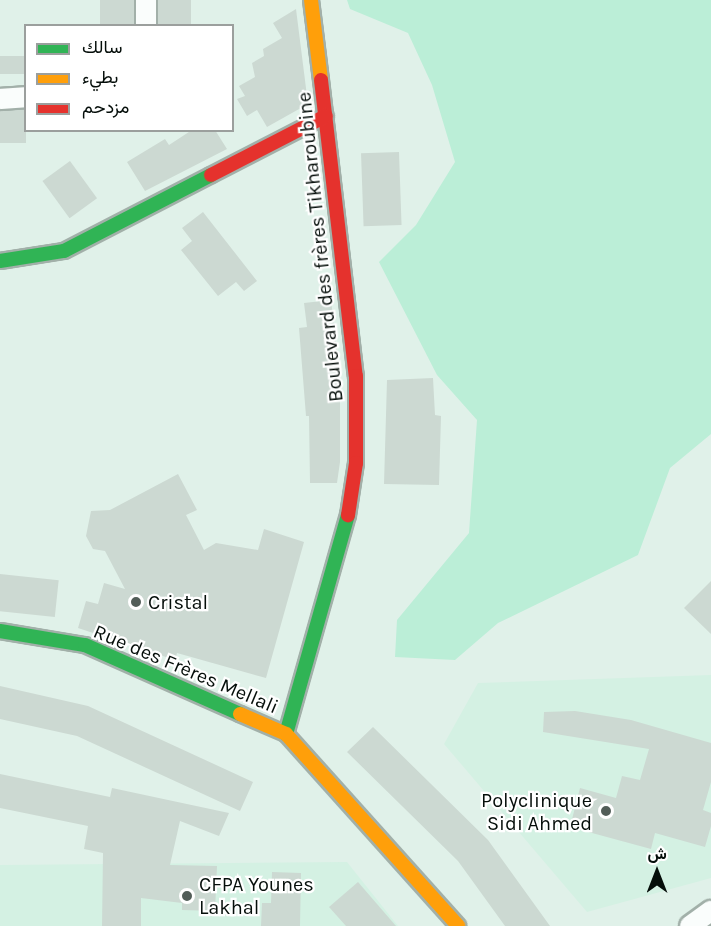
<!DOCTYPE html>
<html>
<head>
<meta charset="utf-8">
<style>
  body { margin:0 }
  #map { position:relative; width:711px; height:926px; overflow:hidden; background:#e0f1e9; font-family:Karla,Vazirmatn,sans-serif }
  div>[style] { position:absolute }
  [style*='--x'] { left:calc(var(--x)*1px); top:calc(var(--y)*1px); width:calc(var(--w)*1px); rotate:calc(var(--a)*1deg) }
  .built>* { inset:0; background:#d4f1e3 }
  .green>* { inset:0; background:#bbeed7 }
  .building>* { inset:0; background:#ccd9d2; transform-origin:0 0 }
  .roads { filter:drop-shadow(2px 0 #a2b0a9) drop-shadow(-2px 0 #a2b0a9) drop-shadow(0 2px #a2b0a9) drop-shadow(0 -2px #a2b0a9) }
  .street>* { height:20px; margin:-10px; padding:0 10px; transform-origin:10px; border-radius:10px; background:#fafdfc }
  .fast>* { height:14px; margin:-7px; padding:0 7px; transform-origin:7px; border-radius:7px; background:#30b455 }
  .slow>* { height:14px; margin:-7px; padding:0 7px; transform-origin:7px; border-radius:7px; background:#ff9f0a }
  .jam>* { height:14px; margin:-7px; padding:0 7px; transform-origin:7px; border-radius:7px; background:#e5322d }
  .dots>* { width:16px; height:16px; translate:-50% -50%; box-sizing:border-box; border:3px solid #fff; border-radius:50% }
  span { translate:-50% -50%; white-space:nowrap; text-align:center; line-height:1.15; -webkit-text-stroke:4.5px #fff; paint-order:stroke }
  .street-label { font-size:20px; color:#050e0a }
  .poi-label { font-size:20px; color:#050e0a }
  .left { translate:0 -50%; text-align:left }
  .right { translate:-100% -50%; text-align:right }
  .legend { position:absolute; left:24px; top:24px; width:210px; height:108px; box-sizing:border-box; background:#fff; border:2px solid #9b9f9d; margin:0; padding:8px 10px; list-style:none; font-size:18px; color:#050e0a }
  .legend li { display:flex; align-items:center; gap:12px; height:30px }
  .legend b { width:30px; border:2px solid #9b9f9d }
  .north { position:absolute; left:627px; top:842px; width:60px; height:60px; -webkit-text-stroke:4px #fff; paint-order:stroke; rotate:0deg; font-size:16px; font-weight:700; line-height:24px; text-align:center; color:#050e0a }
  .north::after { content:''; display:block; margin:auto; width:21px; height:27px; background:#050e0a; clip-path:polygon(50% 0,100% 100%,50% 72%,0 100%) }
</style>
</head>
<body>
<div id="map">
  <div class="built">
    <i style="clip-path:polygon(711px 675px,711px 878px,587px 912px,444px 744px,478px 683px)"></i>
    <i style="clip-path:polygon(347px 862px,398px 926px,0 926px,0 865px)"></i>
  </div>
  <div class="green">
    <i style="clip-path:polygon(347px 0,711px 0,711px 434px,670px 468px,638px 555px,498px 623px,455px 660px,395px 657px,397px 620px,469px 533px,477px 420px,437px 375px,379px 262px,416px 225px,455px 162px,432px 85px,408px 33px,350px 9px)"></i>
  </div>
  <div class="building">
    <i style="left:100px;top:0;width:34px;height:26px"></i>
    <i style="left:158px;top:0;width:33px;height:26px"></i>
    <i style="clip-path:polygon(296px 9px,308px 104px,267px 127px,257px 110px,247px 116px,237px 99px,245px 96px,239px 86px,255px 77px,252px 63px,264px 56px,263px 49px,282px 38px,273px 23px)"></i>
    <i style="left:26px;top:56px;width:18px;height:26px;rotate:90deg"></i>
    <i style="left:26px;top:110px;width:33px;height:26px;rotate:90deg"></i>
    <i style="clip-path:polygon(192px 130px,215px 130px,227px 149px,145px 191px,127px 162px,165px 139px,169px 145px)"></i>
    <i style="left:399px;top:152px;width:73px;height:38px;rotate:88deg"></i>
    <i style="left:70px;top:161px;width:46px;height:34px;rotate:54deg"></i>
    <i style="clip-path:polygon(203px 212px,257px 281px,244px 291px,236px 282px,218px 296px,181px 250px,192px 241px,182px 228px)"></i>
    <i style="clip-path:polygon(331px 300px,340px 377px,340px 462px,337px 483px,310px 483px,309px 416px,306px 416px,299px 328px,307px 327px,304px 303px)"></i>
    <i style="clip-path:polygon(433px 378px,435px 415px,441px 416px,439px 485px,384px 484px,387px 380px)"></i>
    <i style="clip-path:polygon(178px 474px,197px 510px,186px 515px,204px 550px,216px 543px,258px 550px,264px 529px,304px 542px,266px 678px,177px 653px,175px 660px,78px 628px,86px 601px,98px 604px,104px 583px,125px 589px,105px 551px,93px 549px,86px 536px,91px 511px,110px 510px)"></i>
    <i style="left:0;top:574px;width:59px;height:37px;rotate:6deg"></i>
    <i style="clip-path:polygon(711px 581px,711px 634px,684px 608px)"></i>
    <i style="clip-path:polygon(0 686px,88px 706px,253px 782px,240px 811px,77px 736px,0 719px)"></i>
    <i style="clip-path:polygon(575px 711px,631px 720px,711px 743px,711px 782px,703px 810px,711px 813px,711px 826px,705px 847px,655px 833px,651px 849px,570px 827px,580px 788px,616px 798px,622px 776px,640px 780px,649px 749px,543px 732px,544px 712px)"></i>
    <i style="clip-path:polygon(373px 727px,488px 840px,550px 926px,505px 926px,458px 861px,347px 752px)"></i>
    <i style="clip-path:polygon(0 774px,110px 797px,112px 788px,229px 813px,219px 836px,180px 821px,170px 865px,217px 866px,215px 911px,182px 910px,182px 903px,141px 898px,141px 926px,102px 926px,103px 853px,84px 849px,88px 826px,0 808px)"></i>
    <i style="clip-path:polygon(272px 872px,301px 873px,300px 926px,261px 926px,262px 903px,271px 903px)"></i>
    <i style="clip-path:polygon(358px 882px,396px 926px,346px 926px,329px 907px)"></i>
  </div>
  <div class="roads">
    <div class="street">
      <i style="--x:146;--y:0;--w:26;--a:90"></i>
      <i style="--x:0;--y:99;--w:26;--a:-4"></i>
      <i style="--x:690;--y:926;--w:26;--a:-36"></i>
    </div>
    <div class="fast">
      <i style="--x:0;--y:261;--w:65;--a:-8.9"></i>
      <i style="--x:64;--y:251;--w:165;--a:-27.3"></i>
      <i style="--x:0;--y:631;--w:86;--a:9.4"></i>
      <i style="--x:85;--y:645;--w:170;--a:24"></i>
      <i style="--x:286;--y:734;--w:228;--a:-74.2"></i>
    </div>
    <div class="slow">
      <i style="--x:311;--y:0;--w:81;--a:82.9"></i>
      <i style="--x:240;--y:714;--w:50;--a:23.5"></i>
      <i style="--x:286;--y:734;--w:258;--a:48.1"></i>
    </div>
    <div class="jam">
      <i style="--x:321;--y:80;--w:298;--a:83.3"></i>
      <i style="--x:356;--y:376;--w:87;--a:90"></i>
      <i style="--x:356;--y:463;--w:53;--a:98.7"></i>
      <i style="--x:211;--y:175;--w:129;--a:-27.2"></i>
    </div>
  </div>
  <div class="dots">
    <i style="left:136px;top:602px;background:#525d58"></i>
    <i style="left:606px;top:811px;background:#525d58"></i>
    <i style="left:187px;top:896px;background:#525d58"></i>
  </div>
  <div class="street-label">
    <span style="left:320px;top:247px;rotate:-96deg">Boulevard des frères Tikharoubine</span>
    <span style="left:186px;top:669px;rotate:23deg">Rue des Frères Mellali</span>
  </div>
  <div class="poi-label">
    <span class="left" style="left:148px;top:602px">Cristal</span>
    <span class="right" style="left:592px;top:812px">Polyclinique<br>Sidi Ahmed</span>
    <span class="left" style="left:199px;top:896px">CFPA Younes<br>Lakhal</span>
  </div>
  <ul class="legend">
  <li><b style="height:8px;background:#30b455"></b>سالك</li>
  <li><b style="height:8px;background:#ff9f0a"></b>بطيء</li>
  <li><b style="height:8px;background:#e5322d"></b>مزدحم</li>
  </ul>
  <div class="north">ش</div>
</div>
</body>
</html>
